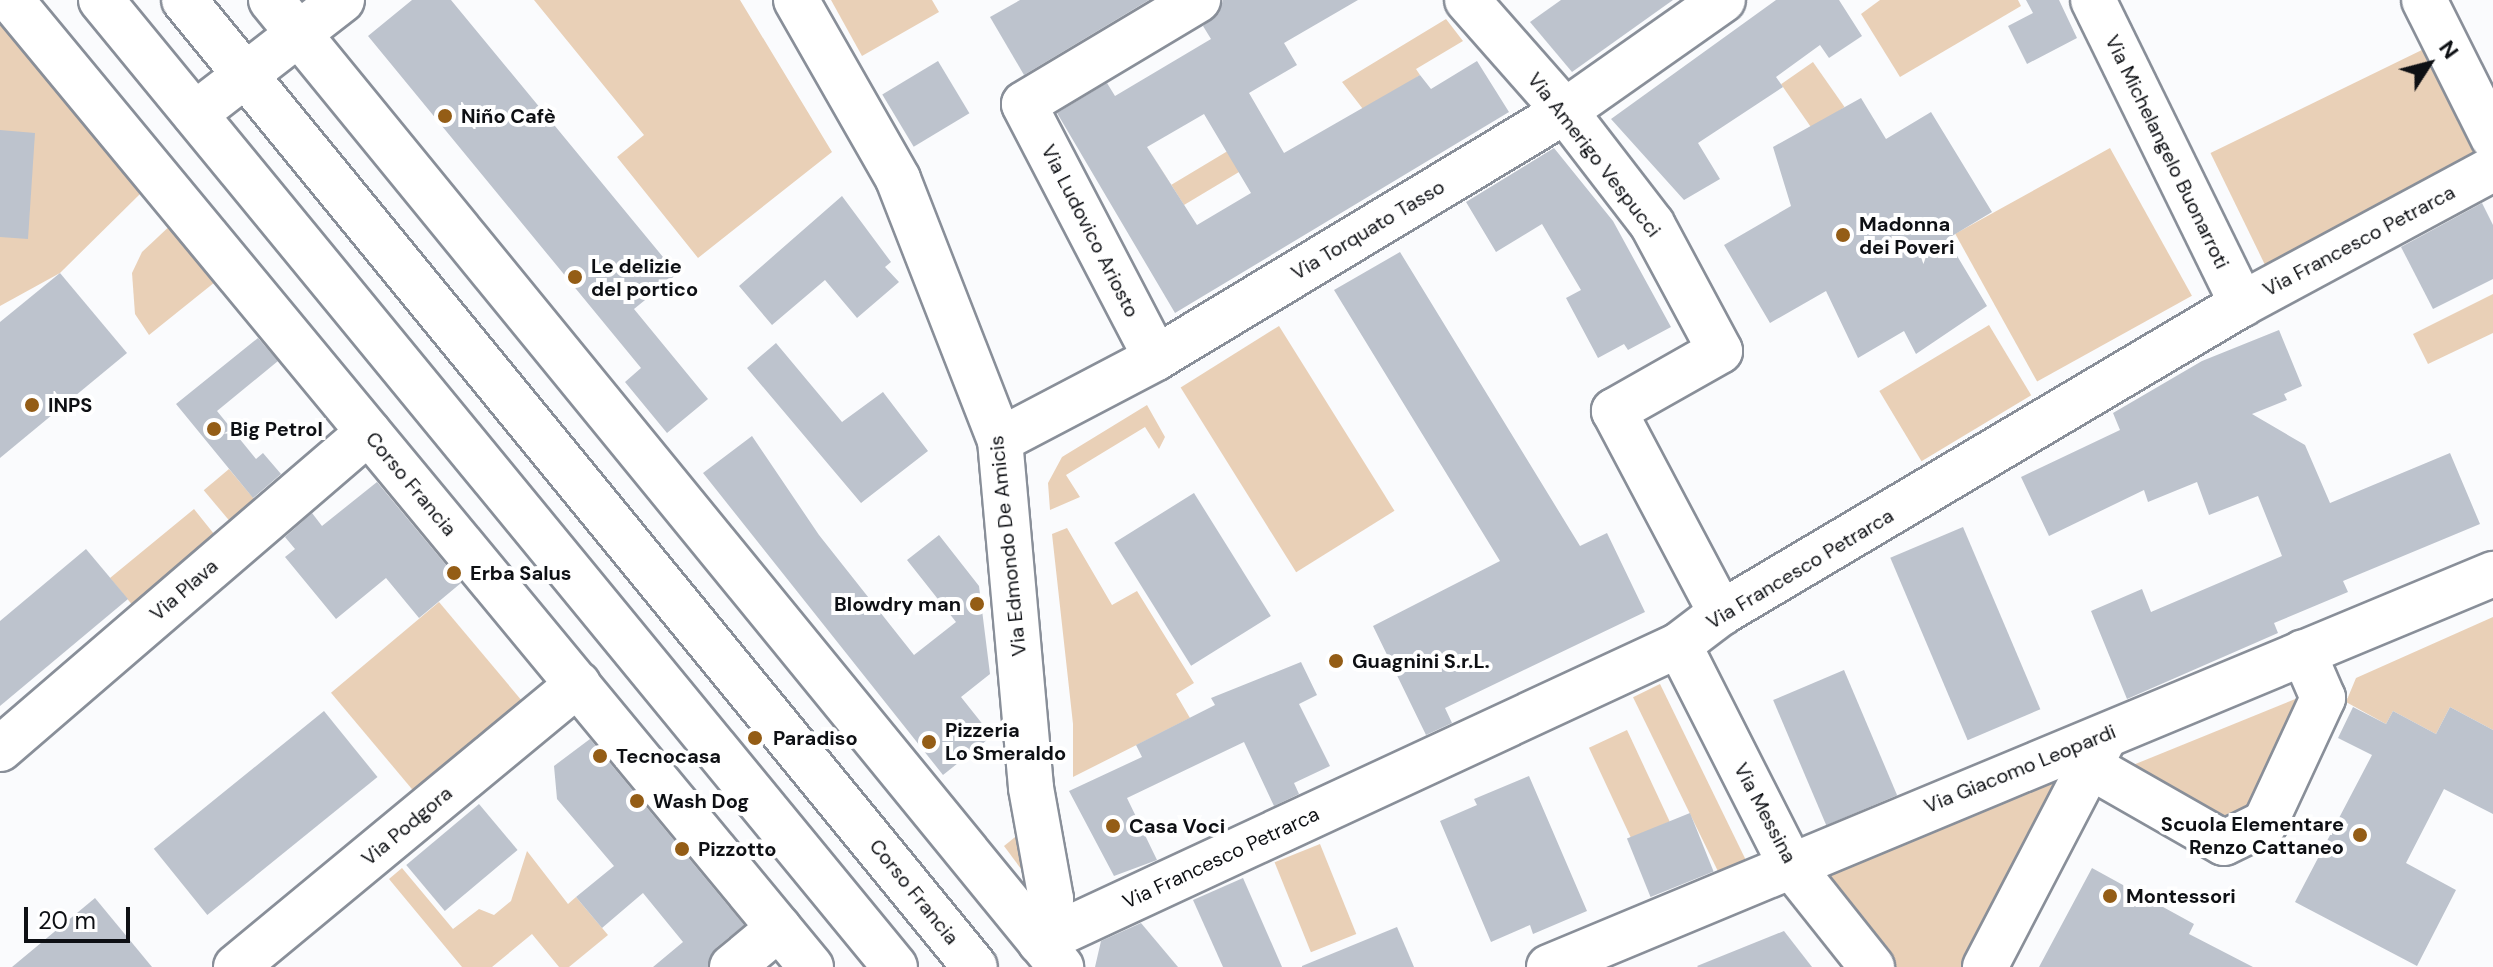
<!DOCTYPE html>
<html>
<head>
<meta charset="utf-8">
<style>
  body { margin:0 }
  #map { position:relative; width:2493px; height:967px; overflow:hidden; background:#fafbfd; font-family:"DM Sans",sans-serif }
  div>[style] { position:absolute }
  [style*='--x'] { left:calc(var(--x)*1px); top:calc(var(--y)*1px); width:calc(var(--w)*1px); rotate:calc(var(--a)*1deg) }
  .green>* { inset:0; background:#e9d0b7; transform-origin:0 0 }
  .building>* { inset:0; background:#bdc3cd; transform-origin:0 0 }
  .roads { filter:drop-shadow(2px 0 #898f99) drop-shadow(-2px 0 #898f99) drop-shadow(0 2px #898f99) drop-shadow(0 -2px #898f99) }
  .minor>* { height:44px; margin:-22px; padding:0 22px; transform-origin:22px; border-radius:22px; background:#fff }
  .major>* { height:44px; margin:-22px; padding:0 22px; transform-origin:22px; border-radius:22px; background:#fff }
  .dots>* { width:22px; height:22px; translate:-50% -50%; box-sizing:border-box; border:4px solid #fff; border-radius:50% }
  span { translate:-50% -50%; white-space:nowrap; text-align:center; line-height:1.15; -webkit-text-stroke:8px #fff; paint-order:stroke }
  .poi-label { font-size:20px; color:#0e1014; font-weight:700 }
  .left { translate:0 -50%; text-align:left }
  .right { translate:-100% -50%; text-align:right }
  .street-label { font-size:20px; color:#0e1014 }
  .north { position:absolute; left:2389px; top:24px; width:80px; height:80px; -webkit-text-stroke:6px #fff; paint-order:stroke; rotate:54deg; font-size:22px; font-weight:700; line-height:32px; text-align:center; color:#0e1014 }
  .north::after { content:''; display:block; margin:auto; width:28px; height:36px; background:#0e1014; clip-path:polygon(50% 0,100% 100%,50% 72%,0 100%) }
  .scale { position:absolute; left:24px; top:907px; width:106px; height:36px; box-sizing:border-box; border:4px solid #0e1014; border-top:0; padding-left:10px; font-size:24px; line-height:28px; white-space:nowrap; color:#0e1014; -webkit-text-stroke:6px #fff; paint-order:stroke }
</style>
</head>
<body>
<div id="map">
  <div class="green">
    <i style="clip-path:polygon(534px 0,740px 0,832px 152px,698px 258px,617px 157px,644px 135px)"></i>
    <i style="clip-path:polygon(831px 0,932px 0,939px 12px,862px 56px)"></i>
    <i style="clip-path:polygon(1880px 0,2018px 0,2021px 6px,1900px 77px,1861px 14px)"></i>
    <i style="clip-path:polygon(1446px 19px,1463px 41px,1416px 69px,1420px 75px,1366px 113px,1342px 82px)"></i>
    <i style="clip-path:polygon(0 20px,140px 194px,60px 273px,0 306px)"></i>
    <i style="left:2428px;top:47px;width:125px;height:242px;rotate:64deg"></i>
    <i style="left:1813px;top:62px;width:55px;height:39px;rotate:55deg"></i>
    <i style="clip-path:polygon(1148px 148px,1171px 185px,1231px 149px,1244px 169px,1184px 205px)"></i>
    <i style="left:2110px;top:148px;width:169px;height:177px;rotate:61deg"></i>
    <i style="clip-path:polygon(174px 222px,220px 278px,149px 335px,135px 314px,132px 273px,142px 252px)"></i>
    <i style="clip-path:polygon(2493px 294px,2493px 333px,2428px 364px,2413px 334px)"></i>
    <i style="left:1989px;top:325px;width:82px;height:128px;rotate:59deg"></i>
    <i style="left:1279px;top:326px;width:218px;height:116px;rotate:58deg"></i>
    <i style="clip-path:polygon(1147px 405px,1165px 437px,1159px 449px,1145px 427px,1066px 475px,1080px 497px,1050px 510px,1048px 483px,1062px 457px)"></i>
    <i style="left:229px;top:469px;width:53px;height:33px;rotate:50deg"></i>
    <i style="clip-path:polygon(194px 509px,222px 544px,156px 598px,150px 591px,137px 601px,143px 609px,139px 613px,110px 578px)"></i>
    <i style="clip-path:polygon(1067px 528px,1112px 605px,1137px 591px,1194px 683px,1176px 694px,1190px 718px,1073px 777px,1073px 724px,1052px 534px)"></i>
    <i style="left:439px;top:602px;width:134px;height:141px;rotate:50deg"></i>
    <i style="clip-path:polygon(2493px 617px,2493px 730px,2450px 707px,2436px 734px,2393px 711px,2386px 724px,2346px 702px,2356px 678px)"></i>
    <i style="left:1660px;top:684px;width:198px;height:30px;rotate:64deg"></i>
    <i style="clip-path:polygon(2305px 695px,2249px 815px,2232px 821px,2210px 816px,2140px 781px,2133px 765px)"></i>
    <i style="left:1627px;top:730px;width:101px;height:42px;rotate:65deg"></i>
    <i style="clip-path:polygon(2106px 733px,1973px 967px,1872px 967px,1790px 864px)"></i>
    <i style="clip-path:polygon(1029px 826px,1027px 877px,1004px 846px)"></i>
    <i style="left:1320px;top:844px;width:97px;height:49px;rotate:68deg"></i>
    <i style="clip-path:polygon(527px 851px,568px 904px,576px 897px,608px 935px,569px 967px,559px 967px,532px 934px,492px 967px,462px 967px,389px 879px,402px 868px,453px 929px,479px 909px,494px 915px,511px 901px)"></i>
  </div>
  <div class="building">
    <i style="clip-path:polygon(412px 0,451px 0,677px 274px,634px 309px,708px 399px,667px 433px,625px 382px,641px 368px,368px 36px)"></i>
    <i style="clip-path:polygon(1020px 0,1149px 0,1024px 75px,990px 17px)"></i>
    <i style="clip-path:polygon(evenodd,1223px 0,1358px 0,1284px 43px,1297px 65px,1249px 93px,1284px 153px,1420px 75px,1431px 89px,1477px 61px,1509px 112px,1175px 313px,1057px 113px,1107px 83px,1115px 96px,1211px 39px,1203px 26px,1219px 13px,1223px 0,1204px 114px,1251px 193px,1197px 225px,1147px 147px,1204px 114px)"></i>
    <i style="clip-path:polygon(1561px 0,1673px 0,1572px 72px,1530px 22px)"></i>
    <i style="clip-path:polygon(1776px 0,1839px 0,1862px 36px,1829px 58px,1820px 45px,1776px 77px,1783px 87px,1698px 143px,1720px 179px,1684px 200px,1611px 119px)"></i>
    <i style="clip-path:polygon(2026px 0,2059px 0,2077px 38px,2027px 64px,2008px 26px,2033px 13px)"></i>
    <i style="left:938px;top:61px;width:61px;height:65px;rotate:59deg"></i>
    <i style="clip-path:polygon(1861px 98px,1886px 139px,1931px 112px,1992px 212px,1947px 239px,1987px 306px,1916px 354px,1904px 331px,1858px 358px,1826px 291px,1770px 323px,1724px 245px,1791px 206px,1773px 147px)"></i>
    <i style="clip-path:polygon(0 130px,35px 133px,28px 239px,0 237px)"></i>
    <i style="clip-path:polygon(1554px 148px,1613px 221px,1671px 327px,1628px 350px,1624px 344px,1598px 358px,1566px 298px,1581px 290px,1542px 224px,1496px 252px,1466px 202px)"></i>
    <i style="clip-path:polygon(842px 196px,891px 262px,885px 267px,899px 282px,857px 318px,825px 280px,772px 325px,739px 286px)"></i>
    <i style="clip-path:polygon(2482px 203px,2493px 225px,2493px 279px,2433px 309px,2401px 247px)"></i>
    <i style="clip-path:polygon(1400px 252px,1580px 546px,1607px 533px,1645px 612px,1445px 708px,1452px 723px,1426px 735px,1373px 626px,1500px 561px,1334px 290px)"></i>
    <i style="clip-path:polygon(60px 273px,127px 353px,0 458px,0 322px)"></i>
    <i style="clip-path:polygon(2279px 330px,2302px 386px,2284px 394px,2287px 400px,2252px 414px,2305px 445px,2330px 503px,2450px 453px,2480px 524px,2343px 581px,2348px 592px,2274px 623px,2278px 633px,2127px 699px,2091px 611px,2142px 589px,2151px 612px,2282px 556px,2258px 496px,2209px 515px,2197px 482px,2148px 502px,2144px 490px,2049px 536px,2021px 477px,2120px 430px,2113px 413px,2202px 361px)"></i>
    <i style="clip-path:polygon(258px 338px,278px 361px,217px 411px,256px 459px,263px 453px,281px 474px,253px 498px,176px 404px)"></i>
    <i style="clip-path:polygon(776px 343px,842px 422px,883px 392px,928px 451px,861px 503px,747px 368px)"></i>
    <i style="clip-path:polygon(752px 436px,819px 535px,914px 655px,956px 622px,907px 560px,939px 535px,979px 586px,990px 674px,961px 697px,992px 736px,943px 775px,703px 473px)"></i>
    <i style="clip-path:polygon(377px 482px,461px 583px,419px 618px,386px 578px,336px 619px,285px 557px,295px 549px,285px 537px,312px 513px,322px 526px)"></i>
    <i style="left:1194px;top:493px;width:145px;height:94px;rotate:58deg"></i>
    <i style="left:1963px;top:527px;width:198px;height:79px;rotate:67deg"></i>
    <i style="clip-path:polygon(86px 549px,128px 599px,0 706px,0 621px)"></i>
    <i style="clip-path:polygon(1301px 662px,1317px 695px,1299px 704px,1330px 766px,1294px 783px,1299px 794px,1274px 806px,1244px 742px,1127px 798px,1157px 860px,1114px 876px,1069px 791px,1142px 757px,1136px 745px,1215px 705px,1211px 698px)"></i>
    <i style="left:1844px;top:670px;width:136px;height:77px;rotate:67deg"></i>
    <i style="clip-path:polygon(2353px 707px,2386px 724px,2393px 711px,2436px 734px,2450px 707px,2493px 730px,2493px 814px,2444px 789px,2406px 863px,2456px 890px,2417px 966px,2295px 902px,2372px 755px,2338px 738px)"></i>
    <i style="left:324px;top:711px;width:85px;height:219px;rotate:51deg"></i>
    <i style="clip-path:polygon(590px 739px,744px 925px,716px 948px,708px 967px,653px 967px,683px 942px,643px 893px,602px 928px,576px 897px,614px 866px,557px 799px,554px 766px)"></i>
    <i style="clip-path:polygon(1529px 776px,1587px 911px,1533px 934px,1530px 925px,1491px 942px,1440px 821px,1477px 805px,1474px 799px)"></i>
    <i style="left:479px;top:804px;width:60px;height:95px;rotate:50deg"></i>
    <i style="left:1690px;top:813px;width:63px;height:68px;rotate:68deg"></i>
    <i style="clip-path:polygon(2092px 868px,2194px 924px,2189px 934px,2253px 967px,2039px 967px)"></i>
    <i style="clip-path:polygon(1243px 878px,1282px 967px,1223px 967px,1193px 900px)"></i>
    <i style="clip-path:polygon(95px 898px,152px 967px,12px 967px)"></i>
    <i style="clip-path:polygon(1141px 923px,1178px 967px,1095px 967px,1101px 941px)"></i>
    <i style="clip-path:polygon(1397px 927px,1414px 967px,1302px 967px,1302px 966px)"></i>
    <i style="clip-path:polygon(1784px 931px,1812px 967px,1698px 967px,1697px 966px)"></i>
  </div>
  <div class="roads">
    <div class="minor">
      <i style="--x:11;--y:0;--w:1255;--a:50.4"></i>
      <i style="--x:271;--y:0;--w:1249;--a:50.75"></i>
      <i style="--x:796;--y:0;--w:206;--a:60.3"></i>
      <i style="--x:898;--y:179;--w:280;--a:68.7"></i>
      <i style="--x:1000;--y:440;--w:349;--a:84.9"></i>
      <i style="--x:1031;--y:788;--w:113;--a:79.8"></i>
      <i style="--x:1051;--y:899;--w:44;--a:104.3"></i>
      <i style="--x:1467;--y:0;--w:148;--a:48.6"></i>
      <i style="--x:1565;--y:111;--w:143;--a:52.4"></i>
      <i style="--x:1652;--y:224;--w:144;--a:61.8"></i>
      <i style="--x:1720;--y:351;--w:122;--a:150.5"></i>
      <i style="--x:1614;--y:411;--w:229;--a:62.1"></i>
      <i style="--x:2093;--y:0;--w:339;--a:63.9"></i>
      <i style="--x:2424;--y:0;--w:154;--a:63.4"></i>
      <i style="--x:195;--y:114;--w:186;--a:-37.8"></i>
      <i style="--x:1156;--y:358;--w:286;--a:-117.5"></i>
      <i style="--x:1024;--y:104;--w:203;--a:-30.9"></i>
      <i style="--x:1000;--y:440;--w:176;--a:-27.7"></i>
      <i style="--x:1156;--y:358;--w:478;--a:-31.1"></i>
      <i style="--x:1565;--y:111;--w:193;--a:-35.1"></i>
      <i style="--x:1679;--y:645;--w:246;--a:63.1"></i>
      <i style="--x:1790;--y:864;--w:132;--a:51.5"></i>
      <i style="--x:0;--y:749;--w:486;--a:-40.7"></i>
      <i style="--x:2089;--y:766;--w:155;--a:29.7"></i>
      <i style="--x:2224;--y:843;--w:46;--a:-26"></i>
      <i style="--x:2265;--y:823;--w:138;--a:-65.1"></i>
      <i style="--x:2323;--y:698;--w:50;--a:-113.5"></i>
      <i style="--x:1040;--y:942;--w:705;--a:-24.93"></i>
      <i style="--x:1679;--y:645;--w:53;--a:-37.3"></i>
      <i style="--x:1721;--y:613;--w:606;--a:-30.67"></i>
      <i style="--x:2242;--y:304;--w:285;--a:-28.3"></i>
      <i style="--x:236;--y:967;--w:444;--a:-39.6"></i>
      <i style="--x:732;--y:967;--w:61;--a:-39.7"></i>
      <i style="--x:1549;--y:967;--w:1023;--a:-22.6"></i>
      <i style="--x:1985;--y:967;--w:254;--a:-62.5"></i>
    </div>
    <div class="major">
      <i style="--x:101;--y:0;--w:1251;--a:50.61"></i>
      <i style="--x:184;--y:0;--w:1249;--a:50.72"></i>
    </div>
  </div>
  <div class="dots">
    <i style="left:445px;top:116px;background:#945d16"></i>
    <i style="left:1843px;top:235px;background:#945d16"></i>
    <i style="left:575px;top:277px;background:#945d16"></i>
    <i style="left:32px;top:405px;background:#945d16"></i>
    <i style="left:214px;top:429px;background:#945d16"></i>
    <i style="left:454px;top:573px;background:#945d16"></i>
    <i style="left:977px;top:604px;background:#945d16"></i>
    <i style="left:1336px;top:661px;background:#945d16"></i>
    <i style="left:755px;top:738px;background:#945d16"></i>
    <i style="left:929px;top:742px;background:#945d16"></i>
    <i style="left:600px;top:756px;background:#945d16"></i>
    <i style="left:637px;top:801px;background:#945d16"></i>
    <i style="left:1113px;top:826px;background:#945d16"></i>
    <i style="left:2360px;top:835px;background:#945d16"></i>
    <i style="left:682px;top:849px;background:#945d16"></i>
    <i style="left:2110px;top:896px;background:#945d16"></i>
  </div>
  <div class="poi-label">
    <span class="left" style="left:461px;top:116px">Niño Cafè</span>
    <span class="left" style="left:1859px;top:236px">Madonna<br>dei Poveri</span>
    <span class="left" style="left:591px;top:278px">Le delizie<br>del portico</span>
    <span class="left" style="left:48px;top:405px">INPS</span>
    <span class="left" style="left:230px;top:429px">Big Petrol</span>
    <span class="left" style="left:470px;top:573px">Erba Salus</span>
    <span class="right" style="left:961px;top:604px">Blowdry man</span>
    <span class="left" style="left:1352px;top:661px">Guagnini S.r.L.</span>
    <span class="left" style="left:945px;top:742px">Pizzeria<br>Lo Smeraldo</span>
    <span class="left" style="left:773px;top:738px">Paradiso</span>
    <span class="left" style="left:616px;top:756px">Tecnocasa</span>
    <span class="left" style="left:653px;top:801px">Wash Dog</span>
    <span class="right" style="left:2344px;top:836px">Scuola Elementare<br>Renzo Cattaneo</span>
    <span class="left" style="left:1129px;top:826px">Casa Voci</span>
    <span class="left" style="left:698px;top:849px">Pizzotto</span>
    <span class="left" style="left:2126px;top:896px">Montessori</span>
  </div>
  <div class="street-label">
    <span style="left:2167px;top:152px;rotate:64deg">Via Michelangelo Buonarroti</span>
    <span style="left:1594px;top:155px;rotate:52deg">Via Amerigo Vespucci</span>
    <span style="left:1368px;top:230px;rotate:-31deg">Via Torquato Tasso</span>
    <span style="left:1090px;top:231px;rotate:63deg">Via Ludovico Ariosto</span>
    <span style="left:2359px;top:241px;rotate:-28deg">Via Francesco Petrarca</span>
    <span style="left:411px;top:484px;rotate:50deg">Corso Francia</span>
    <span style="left:1008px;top:546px;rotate:-96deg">Via Edmondo De Amicis</span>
    <span style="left:1800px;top:569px;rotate:-31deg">Via Francesco Petrarca</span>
    <span style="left:184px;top:590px;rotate:-41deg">Via Plava</span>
    <span style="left:2020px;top:769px;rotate:-22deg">Via Giacomo Leopardi</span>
    <span style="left:1765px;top:813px;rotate:62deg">Via Messina</span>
    <span style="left:407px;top:826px;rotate:-40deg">Via Podgora</span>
    <span style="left:1221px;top:858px;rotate:-25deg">Via Francesco Petrarca</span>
    <span style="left:914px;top:892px;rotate:51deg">Corso Francia</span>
  </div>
  <div class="north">N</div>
  <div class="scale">20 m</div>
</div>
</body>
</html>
